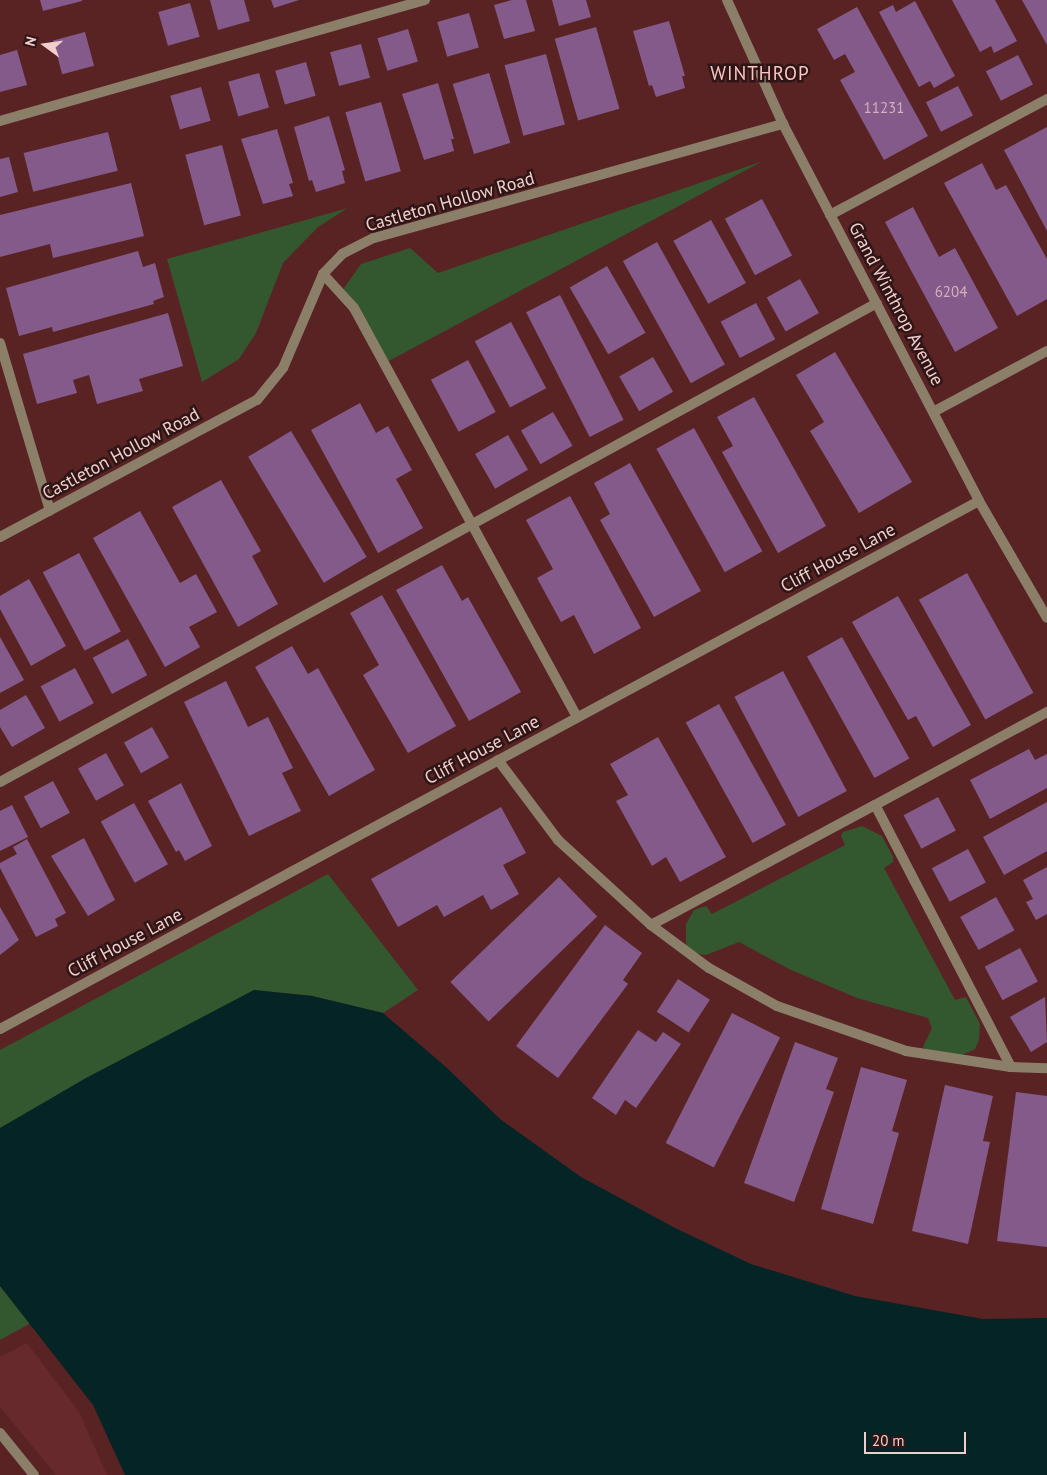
<!DOCTYPE html>
<html>
<head>
<meta charset="utf-8">
<style>
  body { margin:0 }
  #map { position:relative; width:1047px; height:1475px; overflow:hidden; background:#592324; font-family:"PT Sans",sans-serif }
  div>[style] { position:absolute }
  [style*='--x'] { left:calc(var(--x)*1px); top:calc(var(--y)*1px); width:calc(var(--w)*1px); rotate:calc(var(--a)*1deg) }
  .built>* { inset:0; background:#67292b }
  .green>* { inset:0; background:#33572e }
  .water>* { inset:0; background:#052426 }
  .building>* { inset:0; background:#835a8a; transform-origin:0 0 }
  .lane>* { height:10px; margin:-5px; padding:0 5px; transform-origin:5px; border-radius:5px; background:#8c7f69 }
  .street>* { height:10px; margin:-5px; padding:0 5px; transform-origin:5px; border-radius:5px; background:#8c7f69 }
  span { translate:-50% -50%; white-space:nowrap; text-align:center; line-height:1.15; -webkit-text-stroke:5px #2f1616; paint-order:stroke }
  .number-label { font-size:15px; color:#d6b0bc }
  .number-label span { -webkit-text-stroke-width:0 }
  .street-label { font-size:18px; color:#f1cdcc }
  .neighbourhood-label { font-size:19px; color:#fcc4c2; letter-spacing:1px }
  .north { position:absolute; left:20px; top:20px; width:50px; height:50px; -webkit-text-stroke:4px #2f1616; paint-order:stroke; rotate:284deg; font-size:14px; font-weight:700; line-height:20px; text-align:center; color:#f1cdcc }
  .north::after { content:''; display:block; margin:auto; width:18px; height:22px; background:#f1cdcc; clip-path:polygon(50% 0,100% 100%,50% 72%,0 100%) }
  .scale { position:absolute; left:864px; top:1432px; width:102px; height:22px; box-sizing:border-box; border:2px solid #f1cdcc; border-top:0; padding-left:6px; font-size:15px; line-height:18px; white-space:nowrap; color:#f1cdcc; -webkit-text-stroke:4px #2f1616; paint-order:stroke }
</style>
</head>
<body>
<div id="map">
  <div class="built">
    <i style="clip-path:polygon(27px 1343px,79px 1412px,107px 1475px,56px 1475px,0 1407px,0 1357px)"></i>
  </div>
  <div class="green">
    <i style="clip-path:polygon(763px 161px,385px 363px,342px 291px,361px 264px,410px 248px,438px 273px)"></i>
    <i style="clip-path:polygon(348px 208px,318px 227px,283px 263px,256px 333px,239px 359px,202px 382px,167px 259px)"></i>
    <i style="clip-path:polygon(862px 826px,882px 836px,893px 857px,893px 862px,884px 868px,955px 1000px,966px 997px,980px 1024px,979px 1040px,975px 1049px,969px 1052px,958px 1056px,926px 1050px,923px 1047px,932px 1028px,928px 1018px,857px 998px,789px 969px,739px 942px,706px 955px,696px 954px,686px 946px,686px 924px,694px 910px,706px 906px,712px 914px,845px 845px,841px 836px,843px 832px)"></i>
    <i style="clip-path:polygon(328px 874px,418px 990px,383px 1013px,312px 996px,254px 990px,0 1128px,0 1050px)"></i>
    <i style="clip-path:polygon(0 1286px,31px 1323px,0 1340px)"></i>
  </div>
  <div class="water">
    <i style="clip-path:polygon(254px 990px,312px 996px,383px 1013px,446px 1067px,500px 1119px,581px 1177px,675px 1228px,751px 1264px,855px 1296px,983px 1319px,1047px 1318px,1047px 1475px,125px 1475px,93px 1405px,0 1286px,0 1128px,86px 1078px)"></i>
  </div>
  <div class="building">
    <i style="clip-path:polygon(40px 0,82px 0,82px 1px,43px 11px)"></i>
    <i style="clip-path:polygon(210px 0,244px 0,250px 21px,218px 30px)"></i>
    <i style="clip-path:polygon(271px 0,299px 0,274px 8px)"></i>
    <i style="clip-path:polygon(512px 0,526px 0,535px 31px,504px 39px,494px 5px)"></i>
    <i style="clip-path:polygon(552px 0,586px 0,591px 17px,559px 26px)"></i>
    <i style="clip-path:polygon(952px 0,995px 0,1017px 41px,994px 53px,991px 46px,980px 52px)"></i>
    <i style="clip-path:polygon(1022px 0,1047px 0,1047px 45px)"></i>
    <i style="clip-path:polygon(915px 1px,955px 76px,934px 88px,930px 81px,919px 87px,879px 12px,893px 5px,896px 12px)"></i>
    <i style="left:190px;top:3px;width:35px;height:33px;rotate:74deg"></i>
    <i style="clip-path:polygon(857px 7px,928px 136px,884px 160px,840px 80px,855px 72px,845px 54px,834px 60px,817px 29px)"></i>
    <i style="left:469px;top:13px;width:36px;height:33px;rotate:74deg"></i>
    <i style="clip-path:polygon(669px 21px,685px 76px,682px 76px,685px 88px,656px 97px,652px 85px,649px 86px,633px 31px)"></i>
    <i style="left:596px;top:27px;width:85px;height:43px;rotate:74deg"></i>
    <i style="left:408px;top:29px;width:34px;height:32px;rotate:73deg"></i>
    <i style="left:85px;top:32px;width:35px;height:33px;rotate:75deg"></i>
    <i style="left:361px;top:44px;width:35px;height:32px;rotate:75deg"></i>
    <i style="clip-path:polygon(17px 50px,27px 85px,0 92px,0 55px)"></i>
    <i style="left:546px;top:54px;width:73px;height:43px;rotate:75deg"></i>
    <i style="left:1018px;top:55px;width:33px;height:36px;rotate:63deg"></i>
    <i style="left:306px;top:62px;width:35px;height:32px;rotate:74deg"></i>
    <i style="left:259px;top:73px;width:36px;height:32px;rotate:74deg"></i>
    <i style="left:489px;top:73px;width:73px;height:38px;rotate:73deg"></i>
    <i style="clip-path:polygon(438px 83px,454px 139px,451px 139px,454px 151px,424px 160px,402px 94px)"></i>
    <i style="left:958px;top:86px;width:33px;height:36px;rotate:63deg"></i>
    <i style="left:201px;top:87px;width:35px;height:32px;rotate:74deg"></i>
    <i style="left:381px;top:102px;width:72px;height:37px;rotate:74deg"></i>
    <i style="clip-path:polygon(329px 116px,345px 170px,342px 171px,345px 183px,316px 192px,312px 180px,309px 181px,294px 127px)"></i>
    <i style="clip-path:polygon(1047px 127px,1047px 231px,1004px 150px)"></i>
    <i style="clip-path:polygon(277px 129px,293px 183px,289px 184px,293px 196px,263px 204px,241px 139px)"></i>
    <i style="left:108px;top:132px;width:40px;height:87px;rotate:76deg"></i>
    <i style="left:222px;top:145px;width:73px;height:38px;rotate:75deg"></i>
    <i style="clip-path:polygon(9px 157px,18px 192px,0 197px,0 159px)"></i>
    <i style="clip-path:polygon(982px 163px,996px 190px,1006px 185px,1047px 259px,1047px 299px,1017px 316px,944px 183px)"></i>
    <i style="clip-path:polygon(131px 183px,144px 236px,53px 258px,50px 244px,0 257px,0 215px)"></i>
    <i style="left:762px;top:199px;width:64px;height:42px;rotate:62deg"></i>
    <i style="clip-path:polygon(913px 207px,939px 257px,955px 248px,998px 328px,955px 352px,885px 222px)"></i>
    <i style="left:711px;top:220px;width:72px;height:43px;rotate:61deg"></i>
    <i style="left:657px;top:242px;width:140px;height:39px;rotate:61deg"></i>
    <i style="clip-path:polygon(138px 251px,143px 267px,155px 263px,164px 297px,153px 301px,154px 304px,53px 332px,52px 327px,19px 336px,6px 288px)"></i>
    <i style="left:607px;top:266px;width:77px;height:43px;rotate:60deg"></i>
    <i style="left:800px;top:279px;width:39px;height:38px;rotate:61deg"></i>
    <i style="left:560px;top:295px;width:140px;height:38px;rotate:63deg"></i>
    <i style="left:756px;top:303px;width:41px;height:40px;rotate:62deg"></i>
    <i style="clip-path:polygon(168px 313px,183px 366px,139px 379px,143px 391px,97px 404px,89px 375px,73px 380px,77px 393px,37px 404px,23px 354px)"></i>
    <i style="left:511px;top:322px;width:75px;height:41px;rotate:62deg"></i>
    <i style="clip-path:polygon(835px 352px,912px 482px,859px 513px,810px 431px,824px 422px,796px 375px)"></i>
    <i style="left:653px;top:357px;width:40px;height:39px;rotate:60deg"></i>
    <i style="left:468px;top:360px;width:59px;height:42px;rotate:62deg"></i>
    <i style="clip-path:polygon(754px 397px,826px 526px,778px 553px,722px 452px,733px 446px,717px 417px)"></i>
    <i style="clip-path:polygon(360px 403px,376px 433px,388px 426px,412px 470px,396px 479px,423px 528px,378px 553px,311px 430px)"></i>
    <i style="left:553px;top:412px;width:39px;height:37px;rotate:60deg"></i>
    <i style="left:694px;top:428px;width:141px;height:43px;rotate:61deg"></i>
    <i style="left:291px;top:431px;width:147px;height:50px;rotate:59deg"></i>
    <i style="left:508px;top:435px;width:40px;height:38px;rotate:60deg"></i>
    <i style="clip-path:polygon(630px 463px,701px 591px,654px 617px,600px 520px,610px 514px,594px 483px)"></i>
    <i style="clip-path:polygon(221px 480px,261px 551px,252px 556px,278px 604px,238px 627px,172px 507px)"></i>
    <i style="clip-path:polygon(570px 496px,641px 628px,594px 654px,574px 615px,561px 622px,537px 578px,553px 569px,526px 520px)"></i>
    <i style="clip-path:polygon(140px 511px,180px 583px,196px 574px,217px 612px,189px 627px,200px 647px,165px 667px,93px 538px)"></i>
    <i style="left:79px;top:553px;width:89px;height:41px;rotate:62deg"></i>
    <i style="clip-path:polygon(442px 565px,462px 601px,468px 597px,521px 692px,469px 721px,396px 590px)"></i>
    <i style="left:967px;top:573px;width:137px;height:55px;rotate:61deg"></i>
    <i style="clip-path:polygon(29px 579px,66px 646px,31px 666px,0 609px,0 596px)"></i>
    <i style="clip-path:polygon(382px 595px,456px 726px,408px 753px,363px 675px,379px 665px,350px 613px)"></i>
    <i style="clip-path:polygon(898px 596px,971px 725px,933px 747px,916px 716px,908px 720px,852px 622px)"></i>
    <i style="clip-path:polygon(0 637px,24px 680px,0 693px)"></i>
    <i style="left:842px;top:637px;width:139px;height:40px;rotate:61deg"></i>
    <i style="left:128px;top:639px;width:41px;height:40px;rotate:62deg"></i>
    <i style="clip-path:polygon(292px 646px,308px 674px,318px 668px,375px 770px,329px 796px,255px 667px)"></i>
    <i style="left:75px;top:668px;width:40px;height:39px;rotate:62deg"></i>
    <i style="left:783px;top:671px;width:136px;height:55px;rotate:62deg"></i>
    <i style="clip-path:polygon(226px 681px,248px 727px,268px 717px,293px 768px,282px 773px,301px 811px,249px 836px,184px 702px)"></i>
    <i style="clip-path:polygon(26px 695px,45px 728px,12px 747px,0 727px,0 710px)"></i>
    <i style="left:719px;top:704px;width:138px;height:38px;rotate:61deg"></i>
    <i style="left:152px;top:727px;width:35px;height:32px;rotate:61deg"></i>
    <i style="clip-path:polygon(658px 737px,726px 857px,680px 882px,666px 857px,652px 866px,616px 801px,628px 795px,610px 764px)"></i>
    <i style="clip-path:polygon(1029px 749px,1035px 760px,1047px 754px,1047px 788px,990px 819px,970px 780px)"></i>
    <i style="left:106px;top:753px;width:37px;height:32px;rotate:61deg"></i>
    <i style="left:53px;top:781px;width:36px;height:33px;rotate:62deg"></i>
    <i style="clip-path:polygon(181px 783px,212px 846px,185px 861px,179px 850px,176px 852px,148px 801px)"></i>
    <i style="left:938px;top:797px;width:38px;height:39px;rotate:62deg"></i>
    <i style="clip-path:polygon(1047px 802px,1047px 851px,1004px 875px,983px 837px)"></i>
    <i style="left:134px;top:803px;width:70px;height:38px;rotate:61deg"></i>
    <i style="clip-path:polygon(12px 805px,28px 837px,0 851px,0 811px)"></i>
    <i style="clip-path:polygon(501px 807px,526px 853px,503px 865px,519px 894px,491px 910px,483px 895px,444px 917px,437px 905px,398px 927px,371px 879px)"></i>
    <i style="clip-path:polygon(84px 838px,115px 900px,88px 916px,51px 856px)"></i>
    <i style="clip-path:polygon(27px 839px,66px 913px,55px 919px,58px 926px,36px 937px,0 868px,0 863px,17px 854px,13px 847px)"></i>
    <i style="left:968px;top:849px;width:38px;height:41px;rotate:62deg"></i>
    <i style="clip-path:polygon(1047px 867px,1047px 914px,1036px 920px,1026px 902px,1033px 899px,1023px 880px)"></i>
    <i style="left:559px;top:877px;width:55px;height:151px;rotate:46deg"></i>
    <i style="left:996px;top:897px;width:38px;height:41px;rotate:61deg"></i>
    <i style="clip-path:polygon(0 907px,19px 940px,0 955px)"></i>
    <i style="clip-path:polygon(605px 925px,642px 953px,623px 980px,628px 984px,558px 1078px,516px 1046px)"></i>
    <i style="left:1020px;top:948px;width:38px;height:40px;rotate:62deg"></i>
    <i style="left:678px;top:979px;width:38px;height:39px;rotate:33deg"></i>
    <i style="clip-path:polygon(1045px 997px,1047px 1042px,1031px 1052px,1010px 1017px)"></i>
    <i style="left:732px;top:1013px;width:54px;height:146px;rotate:27deg"></i>
    <i style="clip-path:polygon(638px 1030px,656px 1042px,663px 1032px,681px 1044px,636px 1108px,625px 1100px,616px 1115px,592px 1098px)"></i>
    <i style="clip-path:polygon(795px 1042px,838px 1058px,826px 1089px,834px 1092px,794px 1202px,744px 1183px)"></i>
    <i style="clip-path:polygon(861px 1067px,907px 1080px,892px 1131px,899px 1133px,873px 1224px,821px 1209px)"></i>
    <i style="clip-path:polygon(945px 1085px,993px 1096px,983px 1141px,990px 1142px,968px 1244px,912px 1231px)"></i>
    <i style="clip-path:polygon(1016px 1092px,1047px 1096px,1047px 1247px,997px 1241px)"></i>
  </div>
  <div class="lane">
    <i style="--x:0;--y:121;--w:442;--a:-15.9"></i>
    <i style="--x:830;--y:215;--w:246;--a:-28.1"></i>
    <i style="--x:323;--y:274;--w:46;--a:47.6"></i>
    <i style="--x:354;--y:308;--w:466;--a:61.4"></i>
    <i style="--x:0;--y:343;--w:175;--a:73.4"></i>
    <i style="--x:498;--y:760;--w:100;--a:53.1"></i>
    <i style="--x:558;--y:840;--w:126;--a:42.4"></i>
    <i style="--x:651;--y:925;--w:72;--a:36.6"></i>
    <i style="--x:709;--y:968;--w:78;--a:29.2"></i>
    <i style="--x:777;--y:1006;--w:137;--a:19.2"></i>
    <i style="--x:906;--y:1051;--w:106;--a:8.7"></i>
    <i style="--x:1011;--y:1067;--w:36;--a:2"></i>
    <i style="--x:0;--y:782;--w:999;--a:-28.64"></i>
    <i style="--x:651;--y:925;--w:254;--a:-28.2"></i>
    <i style="--x:1011;--y:1067;--w:295;--a:-117.4"></i>
    <i style="--x:875;--y:805;--w:196;--a:-28.4"></i>
  </div>
  <div class="street">
    <i style="--x:727;--y:0;--w:136;--a:65.7"></i>
    <i style="--x:783;--y:124;--w:425;--a:62.5"></i>
    <i style="--x:979;--y:501;--w:135;--a:59.8"></i>
    <i style="--x:935;--y:411;--w:127;--a:-28.2"></i>
    <i style="--x:0;--y:537;--w:291;--a:-28.1"></i>
    <i style="--x:257;--y:400;--w:41;--a:-50.9"></i>
    <i style="--x:283;--y:368;--w:102;--a:-66.9"></i>
    <i style="--x:323;--y:274;--w:28;--a:-46"></i>
    <i style="--x:342;--y:254;--w:36;--a:-27"></i>
    <i style="--x:374;--y:238;--w:425;--a:-15.6"></i>
    <i style="--x:0;--y:1029;--w:1112;--a:-28.34"></i>
    <i style="--x:0;--y:1433;--w:54;--a:51"></i>
  </div>
  <div class="number-label">
    <span style="left:884px;top:108px">11231</span>
    <span style="left:951px;top:292px">6204</span>
  </div>
  <div class="street-label">
    <span style="left:450px;top:202px;rotate:-16deg">Castleton Hollow Road</span>
    <span style="left:896px;top:304px;rotate:62deg">Grand Winthrop Avenue</span>
    <span style="left:121px;top:454px;rotate:-28deg">Castleton Hollow Road</span>
    <span style="left:838px;top:558px;rotate:-28deg">Cliff House Lane</span>
    <span style="left:482px;top:750px;rotate:-28deg">Cliff House Lane</span>
    <span style="left:125px;top:943px;rotate:-28deg">Cliff House Lane</span>
  </div>
  <div class="neighbourhood-label">
    <span style="left:760px;top:74px">WINTHROP</span>
  </div>
  <div class="north">N</div>
  <div class="scale">20 m</div>
</div>
</body>
</html>
